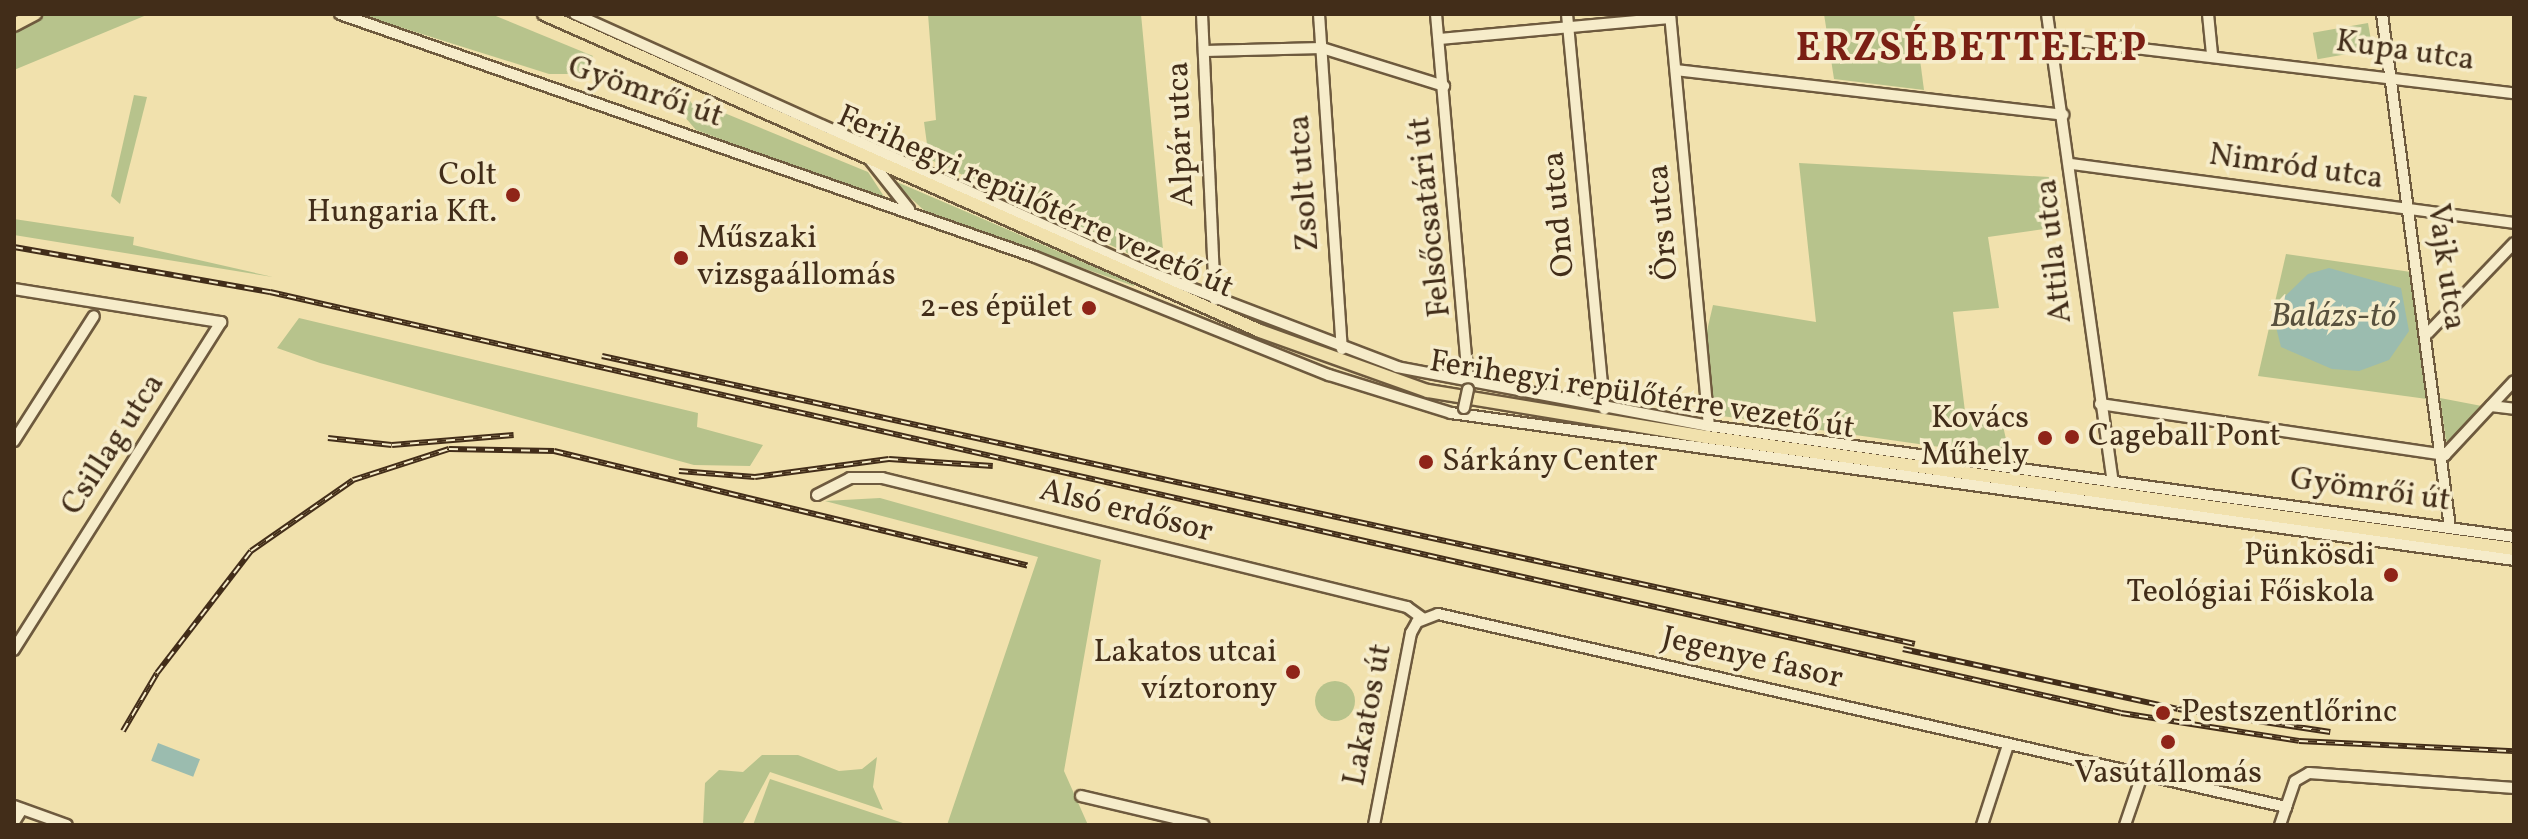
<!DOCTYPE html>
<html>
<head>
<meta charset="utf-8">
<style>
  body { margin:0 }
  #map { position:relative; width:2528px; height:839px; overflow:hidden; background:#f1e1ad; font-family:Vollkorn,serif }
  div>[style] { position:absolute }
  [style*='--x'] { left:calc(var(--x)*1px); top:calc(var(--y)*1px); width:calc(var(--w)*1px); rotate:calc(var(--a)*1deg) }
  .green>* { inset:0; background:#b7c38c; transform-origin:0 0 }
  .round { border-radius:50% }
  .water>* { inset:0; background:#9bbcaf; transform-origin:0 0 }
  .roads { filter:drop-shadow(2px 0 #6e5a3e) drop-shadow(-2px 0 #6e5a3e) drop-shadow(0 2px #6e5a3e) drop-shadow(0 -2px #6e5a3e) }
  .minor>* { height:10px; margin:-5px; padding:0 5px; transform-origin:5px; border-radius:5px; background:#f6ecca }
  .major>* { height:12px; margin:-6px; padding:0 6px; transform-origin:6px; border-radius:6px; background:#f1e1ad }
  .rail>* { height:6px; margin-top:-3px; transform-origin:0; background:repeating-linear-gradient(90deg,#f6ecca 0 9px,#422d19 0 18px); box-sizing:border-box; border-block:2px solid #422d19 }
  .bridges { filter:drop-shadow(2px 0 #6e5a3e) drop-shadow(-2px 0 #6e5a3e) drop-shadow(0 2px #6e5a3e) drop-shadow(0 -2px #6e5a3e) }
  .minor-bridge>* { height:10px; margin:-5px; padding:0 5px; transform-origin:5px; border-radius:5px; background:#f6ecca }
  .dots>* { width:22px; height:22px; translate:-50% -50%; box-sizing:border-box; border:4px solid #f6ecca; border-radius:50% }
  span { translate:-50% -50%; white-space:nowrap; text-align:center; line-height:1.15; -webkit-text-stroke:7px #f6ecca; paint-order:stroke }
  .street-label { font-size:32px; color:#422d19 }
  .poi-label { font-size:32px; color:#422d19 }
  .right { translate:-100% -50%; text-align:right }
  .left { translate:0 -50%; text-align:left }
  .water-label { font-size:34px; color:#58513e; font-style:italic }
  .district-label { font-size:40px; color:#7a1f14; font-weight:700; letter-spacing:2px }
  .frame { position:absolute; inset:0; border:16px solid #422d19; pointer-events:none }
</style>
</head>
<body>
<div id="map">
  <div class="green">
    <i style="clip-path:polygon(14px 14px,149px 14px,14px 70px)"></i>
    <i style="clip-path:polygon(358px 14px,491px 14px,593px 56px,583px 74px,549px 74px)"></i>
    <i style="clip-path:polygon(928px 14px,1141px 14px,1165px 271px,929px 159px,924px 122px,936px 120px)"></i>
    <i style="clip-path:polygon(1824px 14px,1914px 14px,1924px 90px,1834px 79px)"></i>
    <i style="left:2368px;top:23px;width:27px;height:56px;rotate:80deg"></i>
    <i style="clip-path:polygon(134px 95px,147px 97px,120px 204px,111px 196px)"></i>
    <i style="clip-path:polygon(686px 95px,702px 118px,700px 103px,868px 172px,887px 201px,696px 130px,684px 116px)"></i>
    <i style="clip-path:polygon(1799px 163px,2049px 177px,2058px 227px,1988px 237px,1999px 308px,1953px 312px,1966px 420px,2001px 417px,2010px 457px,1715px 415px,1706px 335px,1713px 305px,1816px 322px)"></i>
    <i style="clip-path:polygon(890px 179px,1134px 284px,1134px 286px,928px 214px)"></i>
    <i style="clip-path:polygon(14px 219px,134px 237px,133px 245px,273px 277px,14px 235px)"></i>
    <i style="clip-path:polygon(2286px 254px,2411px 272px,2427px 399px,2258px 376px)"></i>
    <i style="clip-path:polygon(299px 318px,698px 413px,697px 427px,763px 445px,750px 466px,694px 465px,320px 363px,277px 348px)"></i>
    <i style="clip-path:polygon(2440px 398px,2487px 407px,2453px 444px,2446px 441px)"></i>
    <i style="clip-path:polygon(880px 498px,1101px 560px,1064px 771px,1088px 825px,947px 825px,1038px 557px,825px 501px)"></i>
    <i class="round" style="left:1315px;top:681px;width:40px;height:40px"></i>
    <i style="clip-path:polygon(762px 755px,798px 755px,839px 771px,862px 769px,877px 757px,873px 787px,883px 810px,770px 772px,742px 825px,703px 825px,705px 783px,719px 770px,743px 772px)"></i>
    <i style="clip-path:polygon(770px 779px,909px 825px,753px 825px)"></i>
  </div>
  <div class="water">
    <i style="clip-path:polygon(2329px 268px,2401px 288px,2409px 331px,2389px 360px,2359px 371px,2332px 369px,2281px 347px,2276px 327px,2282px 299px,2308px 274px)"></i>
    <i style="left:158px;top:743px;width:45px;height:19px;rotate:21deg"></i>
  </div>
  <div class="roads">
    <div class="minor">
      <i style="--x:340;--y:14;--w:736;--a:19.27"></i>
      <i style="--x:1035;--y:257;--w:317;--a:21.9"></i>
      <i style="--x:1329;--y:375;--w:128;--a:17.3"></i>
      <i style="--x:1451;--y:413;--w:1073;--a:7.87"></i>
      <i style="--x:575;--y:14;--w:621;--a:24.25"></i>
      <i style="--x:1141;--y:269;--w:274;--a:20.9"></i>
      <i style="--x:1397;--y:367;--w:318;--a:10.7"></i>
      <i style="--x:1709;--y:426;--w:813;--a:7.85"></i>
      <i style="--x:1202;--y:14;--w:286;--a:87.4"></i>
      <i style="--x:1319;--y:14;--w:336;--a:86.1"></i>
      <i style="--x:1436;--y:14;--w:375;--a:85"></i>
      <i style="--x:1567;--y:14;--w:397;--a:84.6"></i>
      <i style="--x:1670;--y:14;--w:414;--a:84.6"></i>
      <i style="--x:2047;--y:14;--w:473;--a:82"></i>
      <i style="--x:2208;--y:14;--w:40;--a:84.3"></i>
      <i style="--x:2382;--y:14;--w:518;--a:82.46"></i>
      <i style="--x:2050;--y:38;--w:467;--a:6.8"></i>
      <i style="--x:1439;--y:39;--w:232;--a:-5.2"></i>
      <i style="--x:1205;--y:51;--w:117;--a:-1.5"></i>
      <i style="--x:1322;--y:48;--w:128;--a:17.3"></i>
      <i style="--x:1676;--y:70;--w:390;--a:6.6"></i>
      <i style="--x:870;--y:160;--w:63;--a:51.5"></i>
      <i style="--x:2072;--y:164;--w:446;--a:7.6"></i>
      <i style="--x:14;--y:289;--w:210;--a:9.1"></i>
      <i style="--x:221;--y:322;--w:388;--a:122.3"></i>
      <i style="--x:2428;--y:333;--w:124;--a:-46.3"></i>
      <i style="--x:2100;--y:404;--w:349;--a:8.4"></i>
      <i style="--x:2445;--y:455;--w:101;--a:-47"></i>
      <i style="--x:2491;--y:406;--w:23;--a:7"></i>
      <i style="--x:14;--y:441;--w:148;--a:-57.4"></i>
      <i style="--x:817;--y:495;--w:37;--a:-27"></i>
      <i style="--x:850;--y:478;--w:32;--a:0"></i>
      <i style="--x:882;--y:478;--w:541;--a:13.8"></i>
      <i style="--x:1407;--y:607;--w:19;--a:36"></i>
      <i style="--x:1081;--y:796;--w:126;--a:13.3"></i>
      <i style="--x:14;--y:806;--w:56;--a:19.7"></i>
      <i style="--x:14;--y:822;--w:15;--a:-58"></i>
      <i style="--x:1374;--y:825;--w:196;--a:-79.1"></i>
      <i style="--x:1411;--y:633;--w:13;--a:-61"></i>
      <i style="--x:1417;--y:622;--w:22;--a:-21"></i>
      <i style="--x:1438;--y:614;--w:870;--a:12.82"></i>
      <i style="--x:1982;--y:825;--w:84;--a:-72"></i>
      <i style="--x:2125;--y:825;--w:53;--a:-71.2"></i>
      <i style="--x:2280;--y:825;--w:46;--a:-71.2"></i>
      <i style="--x:2295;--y:781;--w:16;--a:-30"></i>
      <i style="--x:2309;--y:773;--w:206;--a:4.2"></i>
    </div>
    <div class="major">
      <i style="--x:544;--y:14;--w:783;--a:23.88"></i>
      <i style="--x:1260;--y:331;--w:178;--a:19.7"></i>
      <i style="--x:1428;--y:391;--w:282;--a:9.4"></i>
      <i style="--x:1706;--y:437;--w:816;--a:7.89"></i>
      <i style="--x:14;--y:25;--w:24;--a:-28"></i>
    </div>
  </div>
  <div class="rail">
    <i style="--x:14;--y:247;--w:260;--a:10"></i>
    <i style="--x:270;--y:292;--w:1898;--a:12.81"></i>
    <i style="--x:2121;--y:713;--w:180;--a:8.9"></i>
    <i style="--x:2299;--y:741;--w:215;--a:2.7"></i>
    <i style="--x:602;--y:356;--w:1344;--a:12.37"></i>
    <i style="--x:328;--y:438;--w:64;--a:6.2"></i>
    <i style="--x:392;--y:445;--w:122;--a:-4.7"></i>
    <i style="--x:679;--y:471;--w:76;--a:4.5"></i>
    <i style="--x:755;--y:477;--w:135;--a:-7.7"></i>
    <i style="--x:889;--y:459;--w:104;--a:3.9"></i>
    <i style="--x:1903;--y:649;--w:281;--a:12.3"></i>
    <i style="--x:2178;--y:709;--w:154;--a:8.6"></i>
    <i style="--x:123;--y:731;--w:67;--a:-59.6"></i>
    <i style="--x:157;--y:673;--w:154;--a:-52.4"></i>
    <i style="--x:251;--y:551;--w:124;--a:-34.8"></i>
    <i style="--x:353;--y:480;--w:101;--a:-17.9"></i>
    <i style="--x:449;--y:449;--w:105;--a:1.1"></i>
    <i style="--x:554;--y:451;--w:487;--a:13.6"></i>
  </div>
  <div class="bridges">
    <div class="minor-bridge">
      <i style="--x:1464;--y:408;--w:19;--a:-78"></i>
    </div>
  </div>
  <div class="dots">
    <i style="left:513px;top:195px;background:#8f2418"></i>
    <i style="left:681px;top:258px;background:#8f2418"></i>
    <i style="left:1089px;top:308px;background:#8f2418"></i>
    <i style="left:2072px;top:437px;background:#8f2418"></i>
    <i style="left:2045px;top:438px;background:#8f2418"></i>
    <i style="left:1426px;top:462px;background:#8f2418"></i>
    <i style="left:2391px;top:575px;background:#8f2418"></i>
    <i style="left:1293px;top:672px;background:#8f2418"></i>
    <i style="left:2163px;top:713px;background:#8f2418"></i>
    <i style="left:2168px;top:742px;background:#8f2418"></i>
  </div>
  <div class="street-label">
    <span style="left:2405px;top:52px;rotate:8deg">Kupa utca</span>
    <span style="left:645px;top:93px;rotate:19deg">Gyömrői út</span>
    <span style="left:1182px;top:134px;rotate:-92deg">Alpár utca</span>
    <span style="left:2296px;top:168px;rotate:8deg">Nimród utca</span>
    <span style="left:1305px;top:183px;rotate:-94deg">Zsolt utca</span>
    <span style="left:1035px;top:203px;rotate:24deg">Ferihegyi repülőtérre vezető út</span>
    <span style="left:1560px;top:214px;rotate:-95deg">Ond utca</span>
    <span style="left:1431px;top:217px;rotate:-96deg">Felsőcsatári út</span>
    <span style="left:1664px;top:222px;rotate:-95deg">Örs utca</span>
    <span style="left:2055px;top:251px;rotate:-96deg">Attila utca</span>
    <span style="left:2445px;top:267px;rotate:82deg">Vajk utca</span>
    <span style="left:1642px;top:396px;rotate:9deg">Ferihegyi repülőtérre vezető út</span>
    <span style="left:114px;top:445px;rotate:-57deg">Csillag utca</span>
    <span style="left:2370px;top:491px;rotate:8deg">Gyömrői út</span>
    <span style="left:1126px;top:512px;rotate:14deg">Alsó erdősor</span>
    <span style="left:1752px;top:659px;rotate:13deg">Jegenye fasor</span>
    <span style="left:1369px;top:715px;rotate:-79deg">Lakatos út</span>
  </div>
  <div class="poi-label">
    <span class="right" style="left:497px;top:195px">Colt<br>Hungaria Kft.</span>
    <span class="left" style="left:697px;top:258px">Műszaki<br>vizsgaállomás</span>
    <span class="right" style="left:1073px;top:308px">2-es épület</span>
    <span class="right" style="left:2029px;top:438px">Kovács<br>Műhely</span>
    <span class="left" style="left:2088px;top:437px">Cageball Pont</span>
    <span class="left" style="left:1442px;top:462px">Sárkány Center</span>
    <span class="right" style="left:2375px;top:575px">Pünkösdi<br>Teológiai Főiskola</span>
    <span class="right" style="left:1277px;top:672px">Lakatos utcai<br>víztorony</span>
    <span class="left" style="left:2181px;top:713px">Pestszentlőrinc</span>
    <span style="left:2168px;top:774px">Vasútállomás</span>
  </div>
  <div class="water-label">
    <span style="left:2333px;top:318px">Balázs-tó</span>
  </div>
  <div class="district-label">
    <span style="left:1972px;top:50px">ERZSÉBETTELEP</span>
  </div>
  <div class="frame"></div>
</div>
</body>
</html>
